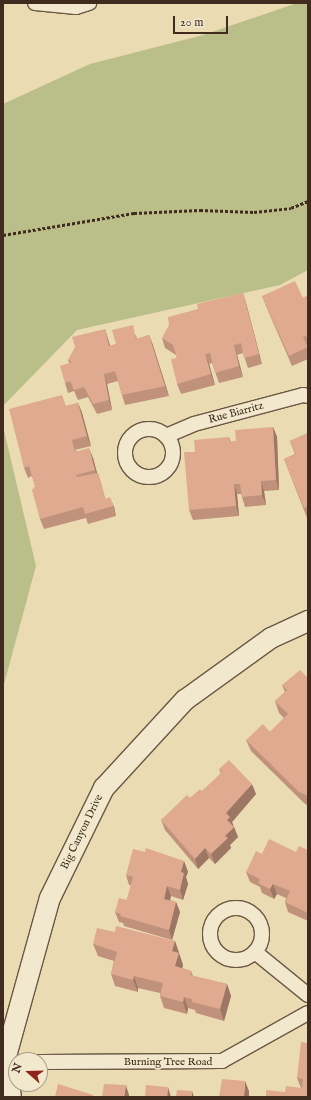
<!DOCTYPE html>
<html>
<head>
<meta charset="utf-8">
<style>
  body { margin:0 }
  #map { position:relative; width:311px; height:1100px; overflow:hidden; background:#ebdbb3; font-family:"IM FELL English",serif }
  div>[style] { position:absolute }
  [style*='--x'] { left:calc(var(--x)*1px); top:calc(var(--y)*1px); width:calc(var(--w)*1px); rotate:calc(var(--a)*1deg) }
  .green>* { inset:0; background:#babf8a }
  .path>* { height:2.5px; margin-top:-1.25px; transform-origin:0; background:repeating-linear-gradient(90deg,#402b1e 0 3px,transparent 0 5px) }
  .roads { filter:drop-shadow(1px 0 #6b5743) drop-shadow(-1px 0 #6b5743) drop-shadow(0 1px #6b5743) drop-shadow(0 -1px #6b5743) }
  .street>* { height:14px; margin:-7px; padding:0 7px; transform-origin:7px; border-radius:7px; background:#f2e8ce }
  .street>.ring { margin:-7px; padding:0; box-sizing:content-box; background:none; border:14px solid #f2e8ce; border-radius:50% }
  .secondary>* { height:20px; margin:-10px; padding:0 10px; transform-origin:10px; border-radius:10px; background:#f2e8ce }
  .wall>* { inset:0; background:#c0927b }
  .shaded-wall>* { inset:0; background:#9c7764 }
  .building>* { inset:0; background:#dfaa8f }
  span { translate:-50% -50%; white-space:nowrap; text-align:center; line-height:1.15; -webkit-text-stroke:3.5px #f2e8ce; paint-order:stroke }
  .street-label { font-size:11px; color:#402b1e }
  .frame { position:absolute; inset:0; border:4px solid #402b1e; pointer-events:none }
  .north { position:absolute; left:8px; top:1052px; width:40px; height:40px; box-sizing:border-box; background:#f2e8ce; border:1px solid #ab9c88; border-radius:50%; rotate:290deg; font-size:11px; font-weight:700; line-height:16px; text-align:center; color:#402b1e }
  .north::after { content:''; display:block; margin:auto; width:14px; height:18px; background:#8f2418; clip-path:polygon(50% 0,100% 100%,50% 72%,0 100%) }
  .scale { position:absolute; left:173px; top:16px; width:55px; height:18px; box-sizing:border-box; border:2px solid #402b1e; border-top:0; padding-left:5px; font-size:12px; line-height:14px; white-space:nowrap; color:#402b1e; -webkit-text-stroke:3px #f2e8ce; paint-order:stroke }
</style>
</head>
<body>
<div id="map">
  <div class="green">
    <i style="clip-path:polygon(297px 3px,308px 3px,308px 270px,280px 285px,77px 330px,3px 406px,3px 104px,90px 64px,203px 35px)"></i>
    <i style="clip-path:polygon(3px 426px,36px 566px,3px 688px)"></i>
  </div>
  <div class="path">
    <i style="--x:3;--y:235;--w:133;--a:-9.5"></i>
    <i style="--x:134;--y:213;--w:66;--a:-2.6"></i>
    <i style="--x:200;--y:210;--w:54;--a:2.1"></i>
    <i style="--x:254;--y:212;--w:37;--a:-6"></i>
    <i style="--x:291;--y:208;--w:18;--a:-22"></i>
  </div>
  <div class="roads">
    <div class="street">
      <i style="--x:35;--y:3;--w:41;--a:5.6"></i>
      <i style="--x:76;--y:7;--w:14;--a:-17"></i>
      <i class="ring" style="left:125px;top:429px;width:34px;height:34px"></i>
      <i style="--x:166;--y:436;--w:30;--a:-23"></i>
      <i style="--x:194;--y:424;--w:113;--a:-14.9"></i>
      <i style="--x:303;--y:395;--w:5;--a:11"></i>
      <i class="ring" style="left:210px;top:908px;width:38px;height:38px"></i>
      <i style="--x:255;--y:952;--w:68;--a:39.1"></i>
      <i style="--x:40;--y:1062;--w:182;--a:-0.3"></i>
      <i style="--x:222;--y:1061;--w:98;--a:-29.2"></i>
    </div>
    <div class="secondary">
      <i style="--x:6;--y:1062;--w:35;--a:82"></i>
      <i style="--x:3;--y:1067;--w:175;--a:-74.5"></i>
      <i style="--x:50;--y:898;--w:123;--a:-63.9"></i>
      <i style="--x:104;--y:788;--w:120;--a:-47.4"></i>
      <i style="--x:185;--y:700;--w:106;--a:-35.8"></i>
      <i style="--x:271;--y:638;--w:41;--a:-24.7"></i>
    </div>
  </div>
  <div class="wall">
    <i style="clip-path:polygon(243px 293px,246px 303px,262px 364px,248px 368px,243px 353px,237px 355px,243px 377px,219px 383px,212px 363px,209px 364px,215px 385px,181px 394px,177px 384px,177px 358px,176px 355px,165px 348px,162px 338px,198px 309px)"></i>
    <i style="clip-path:polygon(308px 295px,308px 346px,307px 347px,308px 359px,292px 366px,266px 306px,262px 296px,303px 298px)"></i>
    <i style="clip-path:polygon(105px 329px,110px 346px,116px 344px,136px 335px,137px 339px,149px 335px,169px 396px,125px 405px,122px 395px,118px 381px,107px 384px,112px 410px,97px 414px,88px 397px,78px 400px,74px 391px,68px 393px,65px 383px,69px 363px,68px 360px)"></i>
    <i style="clip-path:polygon(78px 403px,82px 413px,91px 446px,75px 450px,76px 451px,93px 458px,97px 474px,98px 473px,101px 483px,105px 498px,114px 507px,116px 516px,88px 524px,86px 518px,44px 529px,40px 519px,35px 486px,32px 476px,28px 478px,24px 468px,66px 406px)"></i>
    <i style="clip-path:polygon(273px 427px,277px 437px,279px 490px,264px 491px,266px 505px,245px 507px,242px 497px,241px 494px,237px 494px,239px 516px,193px 520px,189px 510px,195px 452px,229px 437px,231px 442px,236px 441px)"></i>
    <i style="clip-path:polygon(308px 433px,308px 517px,307px 518px,284px 459px,295px 454px,290px 441px)"></i>
    <i style="clip-path:polygon(308px 678px,308px 806px,304px 803px,251px 751px,246px 740px,270px 732px,284px 718px,279px 713px,275px 701px,285px 692px,282px 685px)"></i>
    <i style="clip-path:polygon(219px 769px,256px 794px,232px 822px,238px 837px,230px 845px,231px 848px,215px 864px,209px 858px,198px 869px,165px 830px,161px 820px,190px 798px,202px 791px,221px 774px)"></i>
    <i style="clip-path:polygon(308px 850px,308px 921px,288px 912px,285px 902px,286px 898px,277px 894px,274px 899px,262px 893px,260px 887px,250px 882px,246px 872px,262px 854px,296px 852px)"></i>
    <i style="clip-path:polygon(184px 861px,188px 872px,186px 877px,188px 884px,183px 900px,171px 896px,170px 900px,176px 902px,180px 912px,172px 940px,124px 926px,123px 923px,119px 922px,115px 912px,127px 900px,131px 885px,129px 885px,126px 875px)"></i>
    <i style="clip-path:polygon(115px 932px,175px 941px,183px 965px,182px 968px,191px 971px,193px 976px,227px 984px,231px 996px,224px 1021px,196px 1013px,195px 1010px,188px 1008px,187px 1014px,164px 1008px,160px 996px,160px 993px,138px 988px,138px 992px,115px 986px,111px 974px,114px 961px,98px 956px,93px 944px)"></i>
    <i style="clip-path:polygon(308px 1043px,308px 1097px,285px 1092px,301px 1088px,297px 1078px)"></i>
  </div>
  <div class="shaded-wall">
    <i style="clip-path:polygon(243px 293px,246px 303px,262px 364px,259px 354px)"></i>
    <i style="clip-path:polygon(105px 329px,108px 339px,113px 356px,109px 346px)"></i>
    <i style="clip-path:polygon(149px 335px,153px 345px,169px 396px,165px 386px)"></i>
    <i style="clip-path:polygon(234px 345px,237px 355px,243px 377px,239px 366px)"></i>
    <i style="clip-path:polygon(205px 354px,209px 364px,215px 385px,211px 374px)"></i>
    <i style="clip-path:polygon(104px 374px,107px 384px,112px 410px,109px 400px)"></i>
    <i style="clip-path:polygon(78px 403px,82px 413px,91px 446px,87px 436px)"></i>
    <i style="clip-path:polygon(273px 427px,277px 437px,279px 490px,276px 480px)"></i>
    <i style="clip-path:polygon(89px 448px,93px 458px,99px 480px,95px 470px)"></i>
    <i style="clip-path:polygon(261px 481px,264px 491px,266px 505px,262px 495px)"></i>
    <i style="clip-path:polygon(234px 484px,237px 494px,239px 516px,236px 506px)"></i>
    <i style="clip-path:polygon(110px 497px,114px 507px,116px 516px,113px 506px)"></i>
    <i style="clip-path:polygon(252px 784px,256px 794px,232px 822px,234px 827px,227px 820px,226px 813px)"></i>
    <i style="clip-path:polygon(234px 827px,238px 837px,230px 845px,231px 848px,215px 864px,211px 854px,225px 836px)"></i>
    <i style="clip-path:polygon(205px 848px,209px 858px,198px 869px,195px 859px)"></i>
    <i style="clip-path:polygon(184px 861px,188px 872px,186px 877px,188px 884px,183px 900px,180px 890px,181px 872px)"></i>
    <i style="clip-path:polygon(273px 884px,277px 894px,274px 899px,270px 889px)"></i>
    <i style="clip-path:polygon(167px 886px,171px 896px,168px 909px,164px 899px)"></i>
    <i style="clip-path:polygon(176px 902px,180px 912px,172px 940px,169px 930px)"></i>
    <i style="clip-path:polygon(175px 941px,183px 965px,180px 978px,175px 966px,172px 951px)"></i>
    <i style="clip-path:polygon(134px 976px,138px 988px,138px 992px,133px 980px)"></i>
    <i style="clip-path:polygon(227px 984px,231px 996px,224px 1021px,220px 1009px)"></i>
    <i style="clip-path:polygon(184px 997px,188px 1008px,187px 1014px,183px 1002px)"></i>
    <i style="clip-path:polygon(245px 1081px,249px 1091px,249px 1097px,244px 1097px)"></i>
    <i style="clip-path:polygon(126px 1085px,129px 1095px,129px 1097px,124px 1097px)"></i>
    <i style="clip-path:polygon(168px 1087px,171px 1097px,167px 1097px)"></i>
    <i style="clip-path:polygon(192px 1091px,194px 1097px,192px 1097px)"></i>
  </div>
  <div class="building">
    <i style="clip-path:polygon(295px 281px,303px 298px,308px 295px,308px 340px,306px 336px,303px 337px,308px 347px,289px 356px,262px 296px)"></i>
    <i style="clip-path:polygon(243px 293px,259px 354px,244px 358px,241px 343px,234px 345px,239px 366px,215px 373px,210px 353px,205px 354px,211px 374px,177px 384px,171px 359px,177px 358px,173px 345px,162px 338px,169px 325px,168px 317px,198px 309px,197px 304px)"></i>
    <i style="clip-path:polygon(133px 325px,136px 339px,149px 335px,165px 386px,122px 395px,115px 371px,104px 374px,109px 400px,93px 404px,84px 387px,74px 390px,70px 381px,65px 383px,60px 366px,72px 362px,68px 360px,75px 347px,72px 337px,105px 329px,109px 346px,116px 344px,112px 330px)"></i>
    <i style="clip-path:polygon(62px 395px,66px 406px,78px 403px,87px 436px,72px 440px,75px 452px,89px 448px,95px 470px,76px 475px,77px 477px,98px 473px,105px 499px,110px 497px,113px 506px,85px 514px,83px 507px,40px 519px,32px 490px,35px 486px,29px 466px,24px 468px,9px 409px)"></i>
    <i style="clip-path:polygon(273px 427px,276px 480px,261px 481px,262px 495px,242px 497px,240px 484px,234px 484px,236px 506px,189px 510px,184px 452px,195px 452px,194px 440px,229px 437px,230px 442px,236px 441px,235px 430px)"></i>
    <i style="clip-path:polygon(308px 433px,308px 506px,304px 508px,284px 459px,296px 454px,290px 441px)"></i>
    <i style="clip-path:polygon(300px 670px,308px 678px,308px 796px,299px 792px,246px 740px,263px 724px,270px 732px,288px 714px,275px 701px,287px 690px,282px 685px)"></i>
    <i style="clip-path:polygon(229px 760px,252px 784px,226px 813px,230px 817px,227px 820px,234px 827px,225px 836px,228px 838px,211px 854px,205px 848px,195px 859px,161px 820px,187px 795px,190px 798px,200px 789px,202px 791px,222px 772px,219px 769px)"></i>
    <i style="clip-path:polygon(269px 839px,296px 852px,299px 846px,308px 850px,308px 913px,285px 902px,290px 891px,273px 884px,270px 889px,258px 883px,260px 879px,246px 872px,256px 851px,262px 854px)"></i>
    <i style="clip-path:polygon(146px 848px,184px 861px,181px 872px,184px 873px,180px 890px,167px 886px,164px 899px,176px 902px,169px 930px,120px 916px,121px 914px,115px 912px,119px 898px,127px 900px,133px 877px,126px 875px,133px 849px,145px 852px)"></i>
    <i style="clip-path:polygon(116px 926px,175px 941px,172px 951px,179px 953px,175px 966px,191px 971px,190px 975px,227px 984px,220px 1009px,192px 1002px,192px 999px,184px 997px,183px 1002px,160px 996px,163px 983px,134px 976px,133px 980px,111px 974px,117px 952px,93px 944px,97px 928px,115px 932px)"></i>
    <i style="clip-path:polygon(301px 1042px,308px 1043px,308px 1097px,266px 1097px,266px 1090px,285px 1092px,286px 1086px,302px 1088px,303px 1079px,297px 1078px)"></i>
    <i style="clip-path:polygon(222px 1079px,245px 1081px,244px 1097px,219px 1097px)"></i>
    <i style="clip-path:polygon(58px 1084px,93px 1095px,93px 1097px,55px 1097px)"></i>
    <i style="clip-path:polygon(104px 1084px,126px 1085px,124px 1097px,102px 1097px)"></i>
    <i style="clip-path:polygon(146px 1085px,168px 1087px,167px 1097px,145px 1097px)"></i>
    <i style="clip-path:polygon(177px 1090px,192px 1091px,192px 1097px,176px 1097px)"></i>
  </div>
  <div class="street-label">
    <span style="left:236px;top:413px;rotate:-15deg">Rue Biarritz</span>
    <span style="left:82px;top:832px;rotate:-64deg">Big Canyon Drive</span>
    <span style="left:168px;top:1062px">Burning Tree Road</span>
  </div>
  <div class="frame"></div>
  <div class="north">N</div>
  <div class="scale">20 m</div>
</div>
</body>
</html>
